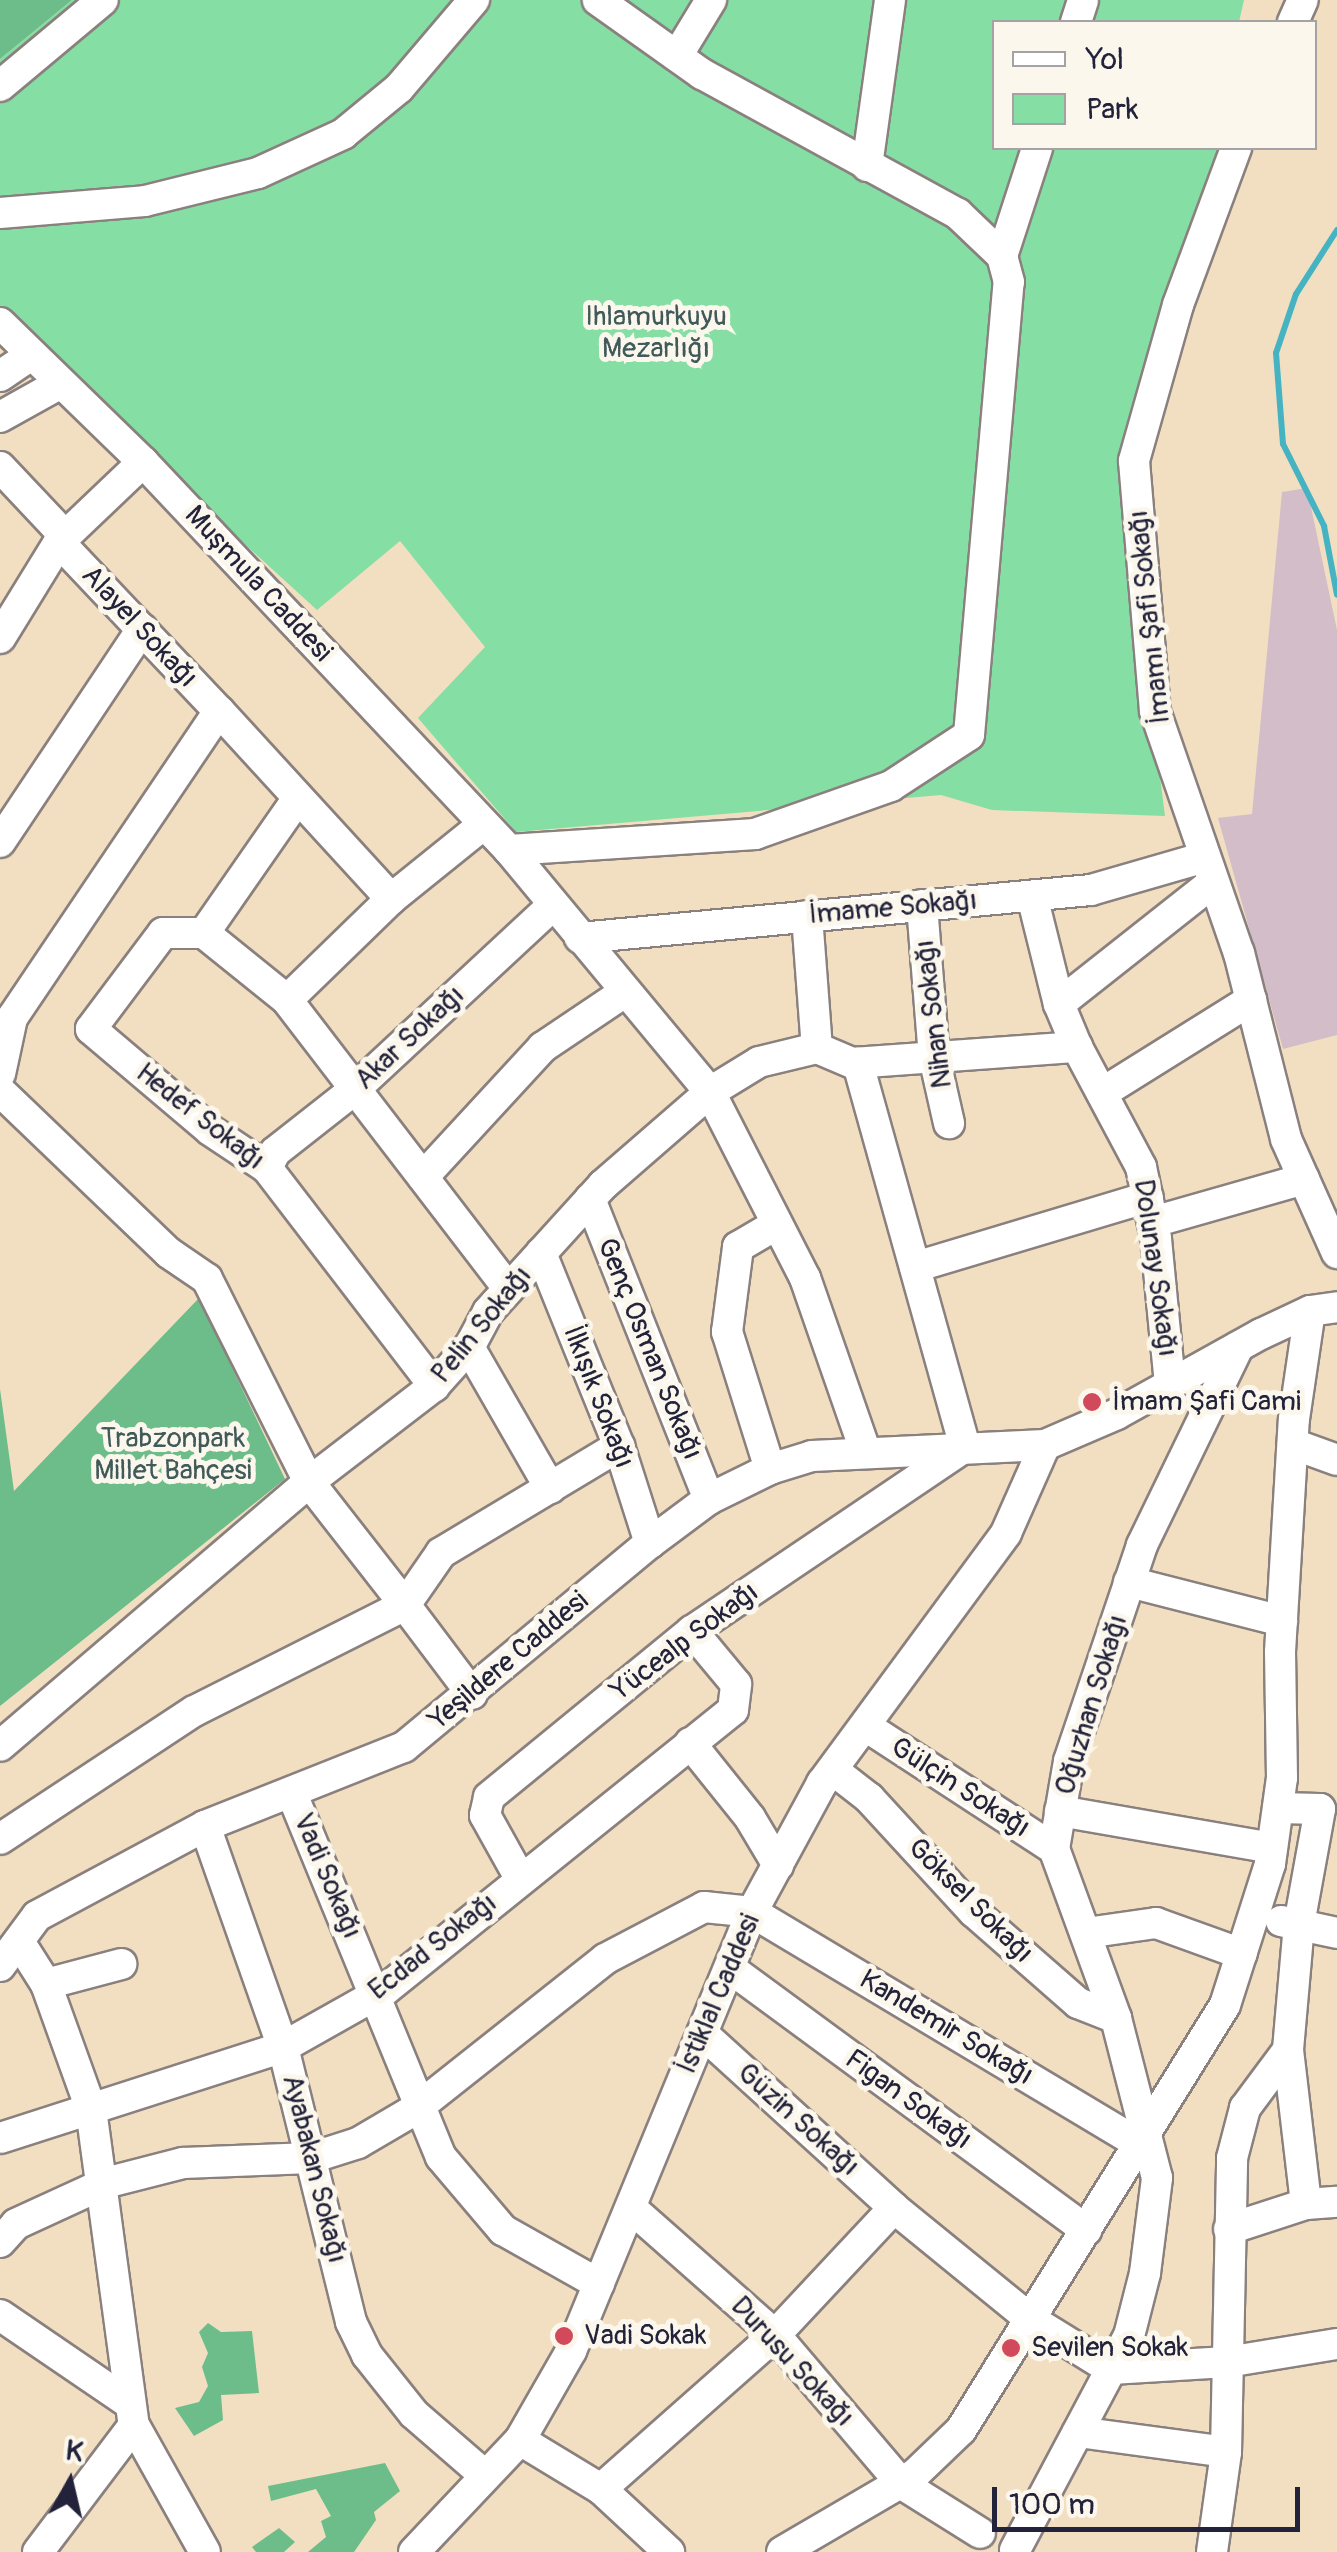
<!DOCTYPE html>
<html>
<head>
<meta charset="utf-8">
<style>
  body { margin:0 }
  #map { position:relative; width:1337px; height:2552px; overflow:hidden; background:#f2dfc1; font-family:Pangolin,sans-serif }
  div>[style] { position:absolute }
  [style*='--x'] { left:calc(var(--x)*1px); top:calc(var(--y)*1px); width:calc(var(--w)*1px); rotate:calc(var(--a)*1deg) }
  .industrial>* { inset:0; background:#d2bdc8 }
  .green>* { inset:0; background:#85dea4 }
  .forest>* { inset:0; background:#6cbd8a }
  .stream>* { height:6px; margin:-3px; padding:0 3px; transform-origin:3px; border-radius:3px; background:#46b3c3 }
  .roads { filter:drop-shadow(2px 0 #8a807e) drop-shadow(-2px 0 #8a807e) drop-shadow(0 2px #8a807e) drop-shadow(0 -2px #8a807e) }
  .minor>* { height:30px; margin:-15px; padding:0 15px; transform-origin:15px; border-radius:15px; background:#fff }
  .dots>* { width:28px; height:28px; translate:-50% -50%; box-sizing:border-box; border:5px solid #fbf7ec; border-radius:50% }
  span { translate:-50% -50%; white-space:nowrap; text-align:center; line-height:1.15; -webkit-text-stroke:10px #fbf7ec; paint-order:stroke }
  .park-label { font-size:28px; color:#405a5a }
  .street-label { font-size:28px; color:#22223b }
  .poi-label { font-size:28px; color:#22223b }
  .left { translate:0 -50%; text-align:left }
  .legend { position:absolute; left:992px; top:20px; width:325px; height:130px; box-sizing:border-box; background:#fbf7ec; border:2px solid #a4a2a5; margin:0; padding:12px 18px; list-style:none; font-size:30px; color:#22223b }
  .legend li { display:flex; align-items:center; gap:20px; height:50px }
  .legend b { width:50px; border:2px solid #a4a2a5 }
  .north { position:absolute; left:20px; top:2432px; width:100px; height:100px; -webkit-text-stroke:8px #fbf7ec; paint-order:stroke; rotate:8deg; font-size:28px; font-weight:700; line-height:40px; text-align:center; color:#22223b }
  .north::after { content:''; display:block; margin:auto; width:35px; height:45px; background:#22223b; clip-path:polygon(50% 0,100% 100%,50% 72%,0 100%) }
  .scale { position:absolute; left:992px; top:2487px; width:308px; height:45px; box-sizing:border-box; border:5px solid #22223b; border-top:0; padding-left:12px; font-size:30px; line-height:35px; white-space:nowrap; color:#22223b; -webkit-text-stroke:8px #fbf7ec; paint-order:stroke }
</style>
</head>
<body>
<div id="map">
  <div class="industrial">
    <i style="clip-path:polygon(1307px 488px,1337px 630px,1337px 1035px,1283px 1049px,1218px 818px,1252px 814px,1282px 492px)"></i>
  </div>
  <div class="green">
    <i style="clip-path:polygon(72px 0,1244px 0,1239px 22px,994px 22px,994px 148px,1230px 150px,1147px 355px,1138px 606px,1165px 816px,992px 810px,941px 795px,516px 832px,418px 718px,485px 647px,400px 541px,317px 610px,0 321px,0 59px)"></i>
  </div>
  <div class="forest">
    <i style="clip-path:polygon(0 0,72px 0,0 59px)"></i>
    <i style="clip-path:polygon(199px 1298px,285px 1479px,0 1706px,0 1389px,14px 1491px)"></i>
    <i style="clip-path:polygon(208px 2323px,221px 2332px,252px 2331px,259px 2393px,221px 2395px,223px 2420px,194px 2436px,175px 2408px,199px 2402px,208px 2386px,202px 2367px,208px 2353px,199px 2332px)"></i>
    <i style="clip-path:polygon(385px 2463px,400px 2491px,374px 2512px,376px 2520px,354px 2552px,308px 2552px,326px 2537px,321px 2521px,331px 2516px,316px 2489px,271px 2501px,268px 2486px)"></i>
    <i style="clip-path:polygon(279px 2528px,295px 2542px,284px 2552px,256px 2552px,252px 2547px)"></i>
  </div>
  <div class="stream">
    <i style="--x:1337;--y:230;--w:76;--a:122.6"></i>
    <i style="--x:1296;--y:294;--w:62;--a:108.7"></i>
    <i style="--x:1276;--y:353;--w:91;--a:85.6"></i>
    <i style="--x:1283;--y:444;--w:92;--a:63.4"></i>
    <i style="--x:1324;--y:526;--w:70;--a:79.3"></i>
  </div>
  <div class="roads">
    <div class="minor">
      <i style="--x:1076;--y:22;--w:23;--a:-72"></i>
      <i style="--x:1293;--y:22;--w:24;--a:-66"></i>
      <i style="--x:677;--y:56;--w:66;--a:-58.7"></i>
      <i style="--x:0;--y:86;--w:134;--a:-39.9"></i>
      <i style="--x:1236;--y:148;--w:167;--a:110.3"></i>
      <i style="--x:1178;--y:305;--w:162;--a:105.8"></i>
      <i style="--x:1134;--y:461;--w:251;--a:85.2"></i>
      <i style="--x:1155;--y:711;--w:256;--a:70.9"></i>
      <i style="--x:1239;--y:953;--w:192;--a:75.8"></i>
      <i style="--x:1286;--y:1139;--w:125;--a:65.9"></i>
      <i style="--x:867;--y:166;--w:168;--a:-82.1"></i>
      <i style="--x:0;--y:213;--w:145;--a:-4.7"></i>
      <i style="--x:145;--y:201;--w:116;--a:-13.9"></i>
      <i style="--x:258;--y:173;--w:94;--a:-24.6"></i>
      <i style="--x:343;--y:134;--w:72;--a:-39.4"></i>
      <i style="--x:399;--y:88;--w:116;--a:-49.6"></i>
      <i style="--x:1002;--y:256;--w:114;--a:-72"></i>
      <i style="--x:0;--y:323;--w:199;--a:44.2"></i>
      <i style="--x:143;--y:462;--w:533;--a:46.67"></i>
      <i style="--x:509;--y:850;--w:315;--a:50.3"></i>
      <i style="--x:710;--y:1092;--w:142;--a:139"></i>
      <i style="--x:603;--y:1185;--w:171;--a:132.2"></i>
      <i style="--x:488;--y:1312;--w:40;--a:118"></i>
      <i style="--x:469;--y:1347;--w:52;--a:131.9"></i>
      <i style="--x:434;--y:1386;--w:158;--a:142.5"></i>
      <i style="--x:309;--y:1482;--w:406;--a:139.5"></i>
      <i style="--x:0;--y:376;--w:36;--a:-34"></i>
      <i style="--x:0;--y:417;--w:68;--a:-29.2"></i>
      <i style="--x:0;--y:467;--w:95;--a:46.7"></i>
      <i style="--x:59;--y:542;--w:233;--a:46.6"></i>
      <i style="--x:0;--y:638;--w:113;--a:-58.4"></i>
      <i style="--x:59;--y:542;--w:116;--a:-43.6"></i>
      <i style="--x:298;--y:798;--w:165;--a:124.8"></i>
      <i style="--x:204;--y:933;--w:41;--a:180"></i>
      <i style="--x:163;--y:933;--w:120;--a:126.9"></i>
      <i style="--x:91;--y:1029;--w:156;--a:40.3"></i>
      <i style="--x:210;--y:1130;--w:69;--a:33.7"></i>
      <i style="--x:267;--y:1168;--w:275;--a:52.5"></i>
      <i style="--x:0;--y:842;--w:256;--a:-56.3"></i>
      <i style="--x:509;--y:850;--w:247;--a:-3.7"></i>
      <i style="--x:755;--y:834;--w:144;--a:-19.4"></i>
      <i style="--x:891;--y:786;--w:93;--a:-33.2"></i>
      <i style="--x:969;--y:735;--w:455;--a:-85"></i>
      <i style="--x:1009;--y:282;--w:27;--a:-105"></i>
      <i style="--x:1002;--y:256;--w:61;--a:-136.3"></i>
      <i style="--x:958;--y:214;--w:292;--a:-151.3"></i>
      <i style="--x:702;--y:74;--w:128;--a:-144.6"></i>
      <i style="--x:1032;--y:896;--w:111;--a:76"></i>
      <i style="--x:391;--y:899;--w:119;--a:-38.9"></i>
      <i style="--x:922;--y:905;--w:152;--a:85.5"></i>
      <i style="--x:934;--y:1057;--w:68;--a:77.2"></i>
      <i style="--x:807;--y:916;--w:132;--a:85.7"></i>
      <i style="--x:204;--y:933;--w:107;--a:38.9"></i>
      <i style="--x:580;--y:938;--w:513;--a:-5.37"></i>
      <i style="--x:1091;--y:890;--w:116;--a:-16.1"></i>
      <i style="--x:1077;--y:1047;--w:136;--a:61.9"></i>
      <i style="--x:1141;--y:1167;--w:74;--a:78.2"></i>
      <i style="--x:1156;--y:1239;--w:147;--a:84.5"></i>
      <i style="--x:0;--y:1074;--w:57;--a:-77.9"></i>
      <i style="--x:12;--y:1018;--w:370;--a:-56"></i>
      <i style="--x:219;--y:711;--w:255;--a:47.5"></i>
      <i style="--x:391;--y:899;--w:145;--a:135.8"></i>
      <i style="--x:287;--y:1000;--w:364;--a:52.5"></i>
      <i style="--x:0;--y:1091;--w:234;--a:43.8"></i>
      <i style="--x:169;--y:1253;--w:46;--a:34.4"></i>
      <i style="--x:207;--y:1279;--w:227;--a:63.3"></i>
      <i style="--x:309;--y:1482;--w:156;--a:52"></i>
      <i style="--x:405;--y:1605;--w:236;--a:153.3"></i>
      <i style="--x:194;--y:1711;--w:232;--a:146.6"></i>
      <i style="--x:1102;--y:1093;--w:176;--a:-32"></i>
      <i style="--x:267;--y:1168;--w:18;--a:-63"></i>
      <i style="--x:275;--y:1152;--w:102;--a:-38.2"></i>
      <i style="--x:355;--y:1089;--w:270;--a:-42.9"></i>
      <i style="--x:423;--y:1177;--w:177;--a:-47.3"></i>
      <i style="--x:543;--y:1047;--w:99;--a:-33.9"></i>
      <i style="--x:590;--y:1199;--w:323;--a:68.4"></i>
      <i style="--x:1153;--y:1222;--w:157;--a:-15.9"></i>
      <i style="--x:541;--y:1253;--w:208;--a:68"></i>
      <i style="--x:619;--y:1446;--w:102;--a:72.3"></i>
      <i style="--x:915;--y:1267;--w:243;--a:-16.7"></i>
      <i style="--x:469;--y:1347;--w:163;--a:60.1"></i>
      <i style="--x:1293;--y:1444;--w:47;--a:20"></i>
      <i style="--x:866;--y:1453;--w:185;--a:-109.2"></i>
      <i style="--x:805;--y:1278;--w:209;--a:-117.1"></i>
      <i style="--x:710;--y:1092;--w:57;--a:-31.5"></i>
      <i style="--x:759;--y:1062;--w:60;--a:-13.6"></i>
      <i style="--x:817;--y:1048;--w:39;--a:23"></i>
      <i style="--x:853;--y:1063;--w:225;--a:-4.1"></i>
      <i style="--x:1077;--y:1047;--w:47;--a:-112.7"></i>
      <i style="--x:1059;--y:1004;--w:195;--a:-38.3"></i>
      <i style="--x:770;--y:1469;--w:144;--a:-107.4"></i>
      <i style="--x:727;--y:1332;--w:86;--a:-82.6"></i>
      <i style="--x:738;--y:1247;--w:42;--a:-30.3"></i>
      <i style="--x:1129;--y:1582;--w:158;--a:14.3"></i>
      <i style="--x:472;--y:1694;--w:111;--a:-127"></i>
      <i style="--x:405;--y:1605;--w:63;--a:-55.3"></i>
      <i style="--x:441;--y:1553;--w:208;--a:-31"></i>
      <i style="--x:867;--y:1727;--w:223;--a:33.1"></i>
      <i style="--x:690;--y:1743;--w:96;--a:51.3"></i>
      <i style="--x:750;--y:1818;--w:55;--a:59.2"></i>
      <i style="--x:833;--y:1770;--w:46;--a:37.9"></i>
      <i style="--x:869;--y:1798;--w:155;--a:47.4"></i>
      <i style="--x:974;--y:1912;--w:138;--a:41.2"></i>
      <i style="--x:1078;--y:2003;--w:41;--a:21.5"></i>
      <i style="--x:292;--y:1794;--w:392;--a:67.7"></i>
      <i style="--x:441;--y:2157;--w:96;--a:49.7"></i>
      <i style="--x:503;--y:2230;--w:110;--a:29.4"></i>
      <i style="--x:1278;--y:1808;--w:42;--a:1.4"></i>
      <i style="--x:1320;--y:1809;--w:117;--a:100.3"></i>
      <i style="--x:1299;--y:1924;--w:126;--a:95"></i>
      <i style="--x:1060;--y:1811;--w:215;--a:9.9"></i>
      <i style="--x:205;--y:1826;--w:234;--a:70.6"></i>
      <i style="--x:283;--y:2047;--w:283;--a:76.1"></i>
      <i style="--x:351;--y:2322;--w:37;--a:64"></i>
      <i style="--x:367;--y:2355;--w:75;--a:51.5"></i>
      <i style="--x:414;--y:2414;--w:90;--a:40.9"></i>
      <i style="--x:520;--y:1878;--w:72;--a:-119.1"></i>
      <i style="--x:485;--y:1815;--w:18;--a:-77"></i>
      <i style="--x:489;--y:1797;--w:262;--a:-39.3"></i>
      <i style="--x:692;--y:1631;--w:329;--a:-34"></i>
      <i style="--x:965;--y:1447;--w:399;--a:-105.6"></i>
      <i style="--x:1281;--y:1921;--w:57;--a:12.1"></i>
      <i style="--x:1086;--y:1933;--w:71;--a:-8.1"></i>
      <i style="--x:1156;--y:1923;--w:91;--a:19.8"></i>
      <i style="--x:20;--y:1943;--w:49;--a:57.6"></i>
      <i style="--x:46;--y:1984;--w:133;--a:70.2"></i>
      <i style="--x:91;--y:2109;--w:319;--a:82.3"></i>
      <i style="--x:0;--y:1966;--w:62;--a:-53.5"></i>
      <i style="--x:37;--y:1916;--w:191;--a:-28.2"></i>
      <i style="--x:205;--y:1826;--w:214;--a:-21.7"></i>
      <i style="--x:404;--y:1747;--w:320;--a:-39.7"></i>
      <i style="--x:650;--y:1543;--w:74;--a:-36.7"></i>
      <i style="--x:709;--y:1499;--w:68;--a:-26.2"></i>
      <i style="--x:770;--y:1469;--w:44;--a:-17.2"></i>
      <i style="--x:812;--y:1456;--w:233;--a:-2.7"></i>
      <i style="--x:1045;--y:1445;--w:78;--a:-23.3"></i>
      <i style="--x:1117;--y:1414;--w:165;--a:-29.1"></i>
      <i style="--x:1261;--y:1334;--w:54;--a:-25.1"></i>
      <i style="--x:1310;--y:1311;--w:27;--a:-8"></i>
      <i style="--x:731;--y:1969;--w:441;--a:36.3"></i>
      <i style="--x:46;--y:1984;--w:78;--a:-14.9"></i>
      <i style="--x:702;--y:2033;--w:260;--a:42.3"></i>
      <i style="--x:0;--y:2138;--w:297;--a:-17.8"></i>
      <i style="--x:283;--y:2047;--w:118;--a:-29.4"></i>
      <i style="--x:386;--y:1989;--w:445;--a:-38.8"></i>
      <i style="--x:733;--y:1710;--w:26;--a:-83"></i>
      <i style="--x:736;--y:1684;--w:69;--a:-129.7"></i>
      <i style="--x:631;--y:2208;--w:192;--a:41.4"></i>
      <i style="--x:775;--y:2335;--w:196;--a:49.6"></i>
      <i style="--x:902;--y:2484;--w:92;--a:32.1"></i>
      <i style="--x:1229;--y:2229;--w:81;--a:-18"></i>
      <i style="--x:0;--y:2242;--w:24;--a:-48"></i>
      <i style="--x:16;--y:2224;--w:98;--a:-24.7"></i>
      <i style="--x:105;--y:2183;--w:81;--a:-14.4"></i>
      <i style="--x:183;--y:2163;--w:128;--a:-2.2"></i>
      <i style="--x:311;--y:2158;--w:49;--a:-17.7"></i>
      <i style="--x:358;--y:2143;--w:67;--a:-30.4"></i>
      <i style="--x:416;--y:2109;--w:241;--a:-38.4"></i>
      <i style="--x:605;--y:1959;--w:112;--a:-27.7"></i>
      <i style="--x:704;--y:1907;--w:48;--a:5.9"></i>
      <i style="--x:752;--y:1912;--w:451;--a:30.9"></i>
      <i style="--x:0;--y:2315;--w:156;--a:34.3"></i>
      <i style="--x:1078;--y:2432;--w:149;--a:7.7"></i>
      <i style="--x:520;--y:2440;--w:95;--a:31.2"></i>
      <i style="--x:601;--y:2489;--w:93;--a:42.8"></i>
      <i style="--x:601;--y:2489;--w:232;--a:-41.5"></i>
      <i style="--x:775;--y:2335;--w:174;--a:-46.9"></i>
      <i style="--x:894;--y:2208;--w:176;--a:39.2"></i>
      <i style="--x:1030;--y:2319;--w:95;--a:31.7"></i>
      <i style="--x:1111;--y:2369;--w:116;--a:-3.5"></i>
      <i style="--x:1227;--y:2362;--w:111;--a:-9.3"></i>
      <i style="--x:1015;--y:2550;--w:242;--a:-62"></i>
      <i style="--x:1129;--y:2336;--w:65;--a:-75.7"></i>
      <i style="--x:1145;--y:2273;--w:96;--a:-82.8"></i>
      <i style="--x:1157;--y:2178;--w:165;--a:-104.4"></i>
      <i style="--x:1116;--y:2018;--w:180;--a:-110.1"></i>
      <i style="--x:1054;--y:1849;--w:89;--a:-80.3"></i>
      <i style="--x:1069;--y:1761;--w:228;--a:-71.3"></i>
      <i style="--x:1142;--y:1545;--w:220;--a:-64.1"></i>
      <i style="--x:38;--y:2552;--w:159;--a:-52.9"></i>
      <i style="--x:134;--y:2425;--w:145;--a:60.8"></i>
      <i style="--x:414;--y:2552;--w:154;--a:-46.6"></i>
      <i style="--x:520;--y:2440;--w:103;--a:-60.2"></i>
      <i style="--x:571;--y:2351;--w:475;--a:-67.6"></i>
      <i style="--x:752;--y:1912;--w:147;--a:-61.5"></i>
      <i style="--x:822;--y:1783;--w:310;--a:-53.6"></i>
      <i style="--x:1006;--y:1533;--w:96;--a:-66.1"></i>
      <i style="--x:782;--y:2552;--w:153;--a:-30.3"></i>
      <i style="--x:914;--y:2475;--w:65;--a:-43.8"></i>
      <i style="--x:961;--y:2430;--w:500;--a:-58.15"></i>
      <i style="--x:1225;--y:2005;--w:148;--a:-72.3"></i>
      <i style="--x:1270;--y:1864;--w:87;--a:-82.1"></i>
      <i style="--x:1282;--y:1778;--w:126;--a:-90.9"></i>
      <i style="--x:1280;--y:1652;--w:233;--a:-86.6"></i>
      <i style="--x:1294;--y:1419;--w:109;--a:-81.6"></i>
      <i style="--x:1212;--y:2552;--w:101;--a:-82"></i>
      <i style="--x:1226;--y:2452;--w:294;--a:-88.8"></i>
      <i style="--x:1232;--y:2158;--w:52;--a:-75.4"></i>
      <i style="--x:1245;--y:2108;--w:72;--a:-53.4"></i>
      <i style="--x:1288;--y:2050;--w:155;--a:83.3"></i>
      <i style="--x:1306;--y:2204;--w:31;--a:-4"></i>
    </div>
  </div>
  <div class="dots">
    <i style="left:1092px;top:1402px;background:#d1495b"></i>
    <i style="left:564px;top:2336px;background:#d1495b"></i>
    <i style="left:1011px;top:2348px;background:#d1495b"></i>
  </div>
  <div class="park-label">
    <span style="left:656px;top:333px">Ihlamurkuyu<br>Mezarlığı</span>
    <span style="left:173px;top:1455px">Trabzonpark<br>Millet Bahçesi</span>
  </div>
  <div class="street-label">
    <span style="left:258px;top:584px;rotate:47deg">Muşmula Caddesi</span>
    <span style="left:1150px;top:617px;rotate:-96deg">İmamı Şafi Sokağı</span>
    <span style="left:139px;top:627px;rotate:47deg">Alayel Sokağı</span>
    <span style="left:893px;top:908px;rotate:-5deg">İmame Sokağı</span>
    <span style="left:934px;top:1014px;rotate:-97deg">Nihan Sokağı</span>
    <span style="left:410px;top:1038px;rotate:-43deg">Akar Sokağı</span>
    <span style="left:200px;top:1117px;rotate:38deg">Hedef Sokağı</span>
    <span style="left:1155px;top:1268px;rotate:82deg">Dolunay Sokağı</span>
    <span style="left:482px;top:1325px;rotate:-51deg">Pelin Sokağı</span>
    <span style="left:649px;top:1349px;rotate:68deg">Genç Osman Sokağı</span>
    <span style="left:598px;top:1397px;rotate:69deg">İlkışık Sokağı</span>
    <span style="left:685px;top:1642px;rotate:-37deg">Yücealp Sokağı</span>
    <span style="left:509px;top:1661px;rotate:-40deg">Yeşildere Caddesi</span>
    <span style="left:1092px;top:1705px;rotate:-73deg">Oğuzhan Sokağı</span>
    <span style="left:960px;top:1788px;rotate:33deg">Gülçin Sokağı</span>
    <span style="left:327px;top:1876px;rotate:67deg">Vadi Sokağı</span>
    <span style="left:970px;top:1901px;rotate:45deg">Göksel Sokağı</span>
    <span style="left:433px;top:1947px;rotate:-38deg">Ecdad Sokağı</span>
    <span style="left:719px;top:1994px;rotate:-67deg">İstiklal Caddesi</span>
    <span style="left:946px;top:2028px;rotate:31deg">Kandemir Sokağı</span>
    <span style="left:908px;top:2100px;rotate:36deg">Figan Sokağı</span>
    <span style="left:798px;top:2120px;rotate:42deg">Güzin Sokağı</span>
    <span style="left:314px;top:2169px;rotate:76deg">Ayabakan Sokağı</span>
    <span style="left:792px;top:2362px;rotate:47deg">Durusu Sokağı</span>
  </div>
  <div class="poi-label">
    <span class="left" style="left:1112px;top:1402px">İmam Şafi Cami</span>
    <span class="left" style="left:584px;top:2336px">Vadi Sokak</span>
    <span class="left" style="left:1031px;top:2348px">Sevilen Sokak</span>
  </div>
  <ul class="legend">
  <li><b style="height:12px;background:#fff"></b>Yol</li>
  <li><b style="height:28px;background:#85dea4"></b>Park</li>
  </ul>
  <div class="north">K</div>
  <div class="scale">100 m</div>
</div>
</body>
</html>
